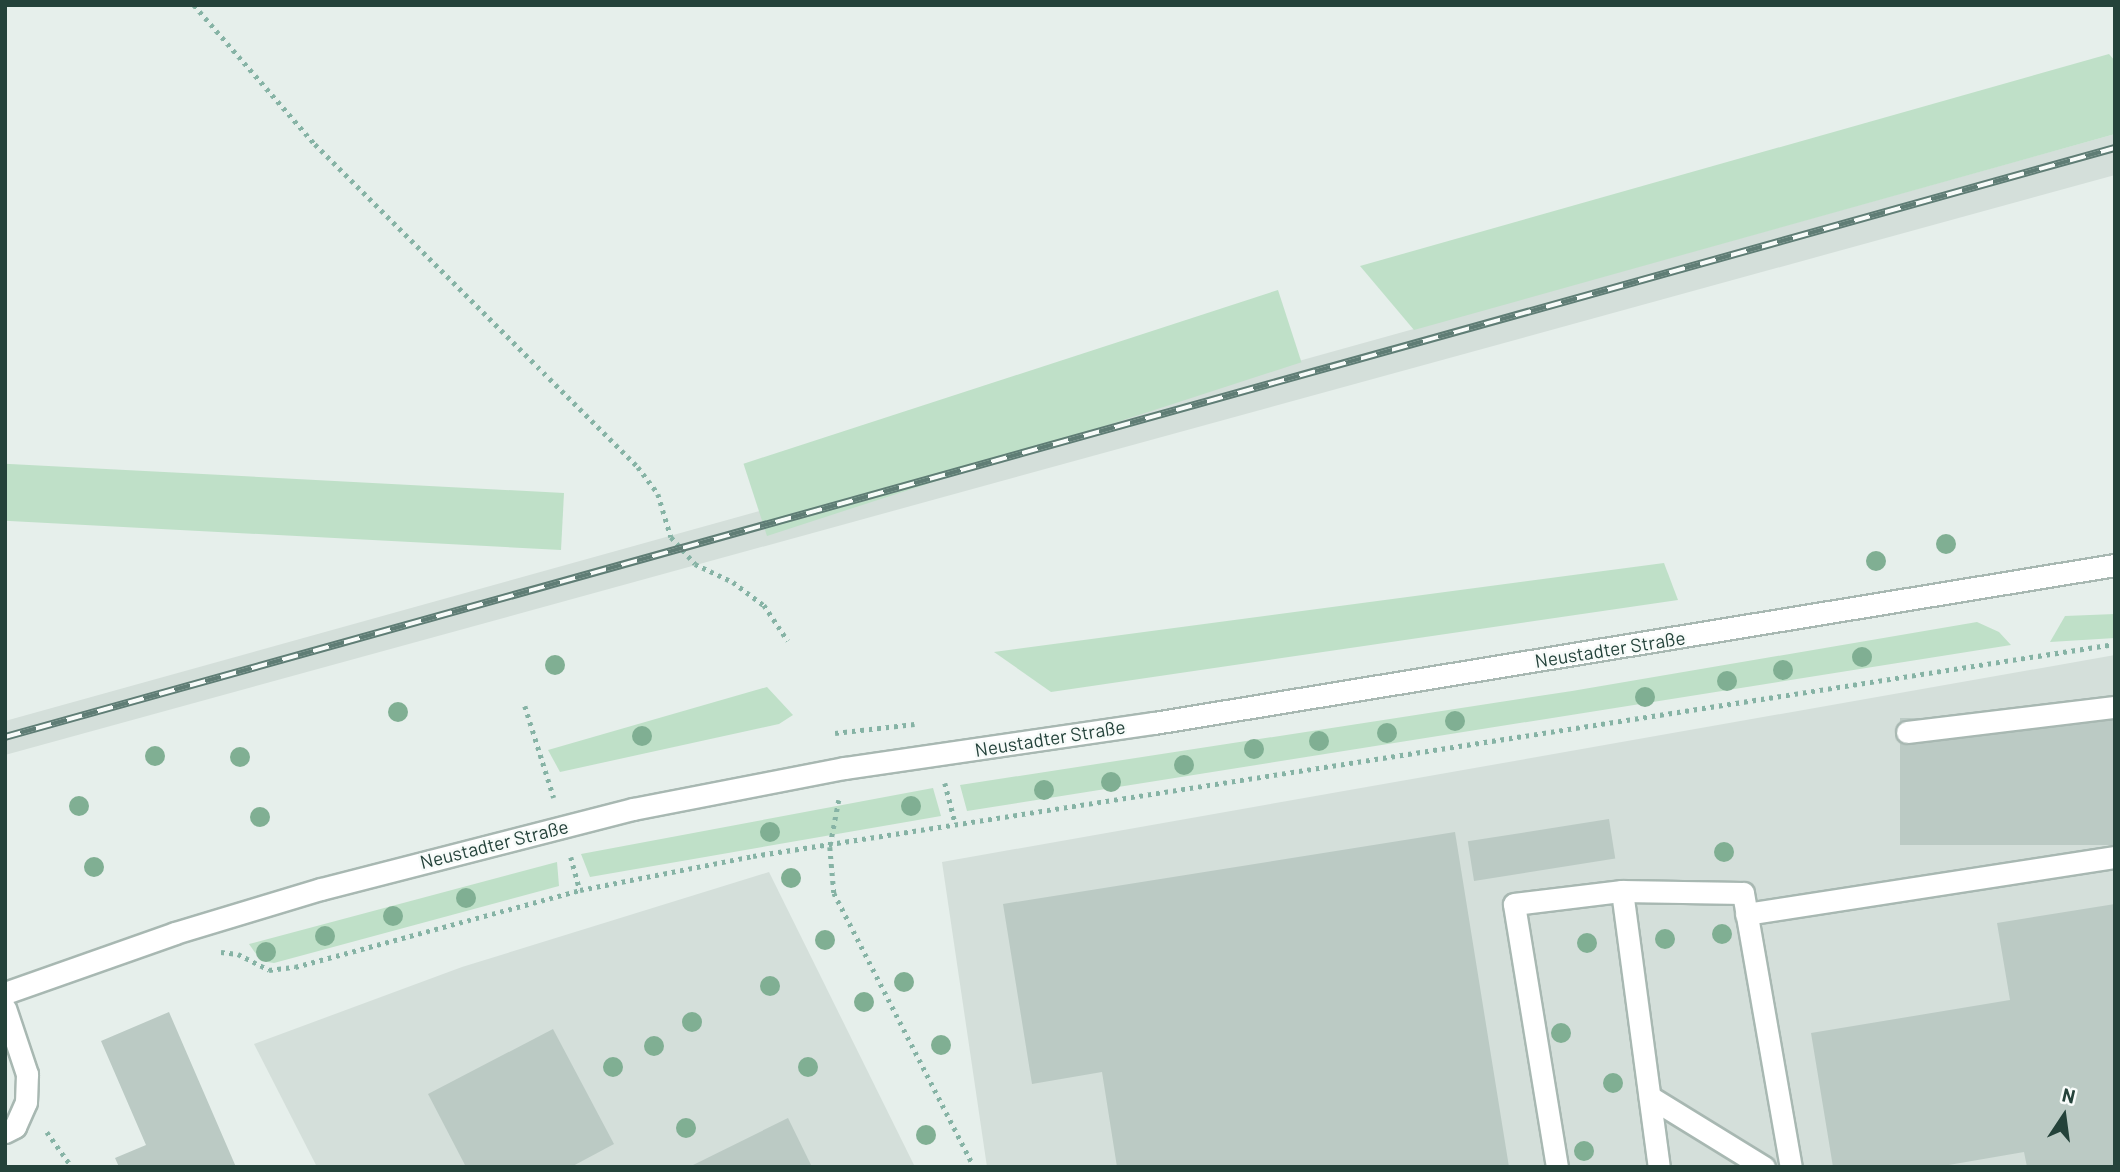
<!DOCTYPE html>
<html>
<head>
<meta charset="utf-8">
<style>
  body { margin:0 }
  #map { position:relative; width:2120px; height:1172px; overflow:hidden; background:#e6efeb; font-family:Barlow,sans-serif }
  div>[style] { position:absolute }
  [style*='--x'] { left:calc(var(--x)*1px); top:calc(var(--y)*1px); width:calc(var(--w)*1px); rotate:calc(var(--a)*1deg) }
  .built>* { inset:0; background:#d4dfda }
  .green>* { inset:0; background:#bfe0c8; transform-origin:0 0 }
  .building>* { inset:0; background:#bbcac4; transform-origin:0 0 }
  .path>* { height:4.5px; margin-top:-2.25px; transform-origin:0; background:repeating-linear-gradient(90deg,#86b3a5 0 3.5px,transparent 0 8.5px) }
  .roads { filter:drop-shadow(2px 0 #a8b8b2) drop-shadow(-2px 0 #a8b8b2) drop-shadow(0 2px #a8b8b2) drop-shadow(0 -2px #a8b8b2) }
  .service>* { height:21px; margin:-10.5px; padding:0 10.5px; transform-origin:10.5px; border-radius:10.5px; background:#fff }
  .tertiary>* { height:21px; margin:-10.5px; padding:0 10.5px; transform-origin:10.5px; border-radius:10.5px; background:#fff }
  .rail>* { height:8px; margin-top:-4px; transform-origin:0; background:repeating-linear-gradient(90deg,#f7fbf9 0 16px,#5f7d75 0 32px); box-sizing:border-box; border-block:2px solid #5f7d75 }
  .trees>* { width:20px; height:20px; margin:-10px; border-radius:50%; background:#80af93 }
  span { translate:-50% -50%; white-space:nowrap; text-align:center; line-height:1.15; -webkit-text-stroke:5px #f7fbf9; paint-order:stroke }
  .street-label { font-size:19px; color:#24423a }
  .frame { position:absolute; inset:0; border:7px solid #24423a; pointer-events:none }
  .north { position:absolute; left:2029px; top:1081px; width:70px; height:70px; -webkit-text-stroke:5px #f7fbf9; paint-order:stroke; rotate:13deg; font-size:19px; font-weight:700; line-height:28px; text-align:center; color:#24423a }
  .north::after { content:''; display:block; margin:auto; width:24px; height:32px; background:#24423a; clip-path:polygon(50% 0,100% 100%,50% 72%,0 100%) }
</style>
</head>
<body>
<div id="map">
  <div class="built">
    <i style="clip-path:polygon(2115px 134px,2115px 175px,5px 755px,5px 721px)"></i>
    <i style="clip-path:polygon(2115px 655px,2115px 1167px,987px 1167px,942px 862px)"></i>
    <i style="clip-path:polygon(769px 872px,915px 1167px,317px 1167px,254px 1044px,462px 967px)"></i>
  </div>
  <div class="green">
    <i style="clip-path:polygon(2109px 54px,2115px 61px,2115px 134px,1414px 330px,1360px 266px)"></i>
    <i style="left:1278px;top:290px;width:76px;height:562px;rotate:72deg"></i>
    <i style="left:564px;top:493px;width:57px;height:582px;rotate:93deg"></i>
    <i style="clip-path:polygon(1664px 563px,1678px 600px,1051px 692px,994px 652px)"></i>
    <i style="clip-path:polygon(2115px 614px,2115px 638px,2050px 642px,2065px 616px)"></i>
    <i style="clip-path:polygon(1977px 622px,1999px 632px,2011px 645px,967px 811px,960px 785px,1572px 691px)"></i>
    <i style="clip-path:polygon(767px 687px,793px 715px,779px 724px,560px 772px,548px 750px)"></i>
    <i style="clip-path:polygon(933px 788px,941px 816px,590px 877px,581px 854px)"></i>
    <i style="clip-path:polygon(557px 862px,559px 886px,274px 963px,261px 961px,249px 944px)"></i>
  </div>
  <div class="building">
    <i style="left:2115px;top:718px;width:127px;height:215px;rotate:90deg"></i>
    <i style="left:1609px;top:819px;width:40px;height:143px;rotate:81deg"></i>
    <i style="clip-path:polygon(1455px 832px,1509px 1167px,1117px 1167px,1102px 1072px,1032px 1084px,1003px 904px)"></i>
    <i style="clip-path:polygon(2115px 904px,2115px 1167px,2027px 1167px,2024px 1152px,1937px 1167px,1833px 1167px,1811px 1033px,2010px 1000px,1997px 923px)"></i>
    <i style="clip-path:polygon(169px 1012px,236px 1167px,119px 1167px,115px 1158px,146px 1145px,101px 1041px)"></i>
    <i style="clip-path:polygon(553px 1029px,614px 1144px,571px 1167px,466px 1167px,428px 1094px)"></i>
    <i style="clip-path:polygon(788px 1118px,812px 1167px,689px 1167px)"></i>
  </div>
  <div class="path">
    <i style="--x:194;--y:5;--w:184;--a:49"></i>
    <i style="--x:315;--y:144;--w:457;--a:45"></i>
    <i style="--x:638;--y:467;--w:34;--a:53"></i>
    <i style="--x:658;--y:494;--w:45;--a:73.2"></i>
    <i style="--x:671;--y:537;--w:36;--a:48"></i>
    <i style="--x:695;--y:564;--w:42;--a:25.3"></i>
    <i style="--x:733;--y:582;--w:39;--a:37"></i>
    <i style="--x:764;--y:605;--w:43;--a:56.3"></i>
    <i style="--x:525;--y:706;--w:96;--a:72.5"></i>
    <i style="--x:835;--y:733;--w:80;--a:-6.5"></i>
    <i style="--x:945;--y:783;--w:40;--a:75.6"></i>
    <i style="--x:839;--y:800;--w:48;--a:100.8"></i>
    <i style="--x:830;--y:847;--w:46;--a:85"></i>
    <i style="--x:834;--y:893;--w:308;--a:62.9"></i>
    <i style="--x:571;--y:857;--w:34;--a:75"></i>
    <i style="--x:221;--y:952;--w:17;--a:7"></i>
    <i style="--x:238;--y:954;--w:35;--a:27"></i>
    <i style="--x:269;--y:970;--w:26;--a:-7"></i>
    <i style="--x:295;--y:967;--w:295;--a:-15.1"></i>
    <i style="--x:580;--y:890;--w:176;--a:-11.1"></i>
    <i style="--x:753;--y:856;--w:1378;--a:-8.85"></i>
    <i style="--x:47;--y:1132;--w:43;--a:54.5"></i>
  </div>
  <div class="roads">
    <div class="service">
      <i style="--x:1907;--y:732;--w:209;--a:-6.9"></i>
      <i style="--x:1622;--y:891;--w:278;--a:82.4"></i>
      <i style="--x:1746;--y:914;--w:373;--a:-8.8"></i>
      <i style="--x:5;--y:1008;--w:70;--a:71.6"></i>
      <i style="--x:27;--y:1074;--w:28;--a:92"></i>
      <i style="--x:26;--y:1102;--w:27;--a:114"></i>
      <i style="--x:15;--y:1127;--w:11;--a:153"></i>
      <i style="--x:1650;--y:1097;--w:134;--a:31.6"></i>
      <i style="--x:1557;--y:1167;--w:266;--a:-99.3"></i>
      <i style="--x:1514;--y:904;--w:109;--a:-6.9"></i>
      <i style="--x:1622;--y:891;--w:121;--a:0.9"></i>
      <i style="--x:1743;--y:893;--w:278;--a:80.1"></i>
    </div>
    <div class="tertiary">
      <i style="--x:5;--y:993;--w:180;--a:-19.4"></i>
      <i style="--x:175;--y:933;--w:152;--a:-16.8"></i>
      <i style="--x:321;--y:889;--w:322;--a:-14.4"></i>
      <i style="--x:633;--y:809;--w:215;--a:-11"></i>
      <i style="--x:844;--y:768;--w:313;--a:-8.3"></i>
      <i style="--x:1154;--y:723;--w:974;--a:-9.34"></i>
    </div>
  </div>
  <div class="rail">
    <i style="--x:5;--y:737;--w:2191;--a:-15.6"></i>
  </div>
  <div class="trees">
    <i style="left:1946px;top:544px"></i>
    <i style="left:1876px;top:561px"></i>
    <i style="left:1862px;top:657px"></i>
    <i style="left:555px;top:665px"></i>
    <i style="left:1783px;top:670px"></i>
    <i style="left:1727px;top:681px"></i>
    <i style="left:1645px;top:697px"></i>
    <i style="left:398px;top:712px"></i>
    <i style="left:1455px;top:721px"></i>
    <i style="left:1387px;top:733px"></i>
    <i style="left:642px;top:736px"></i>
    <i style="left:1319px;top:741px"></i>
    <i style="left:1254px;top:749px"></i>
    <i style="left:155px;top:756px"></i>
    <i style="left:240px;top:757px"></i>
    <i style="left:1184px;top:765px"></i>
    <i style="left:1111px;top:782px"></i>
    <i style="left:1044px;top:790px"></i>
    <i style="left:79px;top:806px"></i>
    <i style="left:911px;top:806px"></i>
    <i style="left:260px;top:817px"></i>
    <i style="left:770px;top:832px"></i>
    <i style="left:1724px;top:852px"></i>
    <i style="left:94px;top:867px"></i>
    <i style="left:791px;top:878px"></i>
    <i style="left:466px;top:898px"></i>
    <i style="left:393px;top:916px"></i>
    <i style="left:1722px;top:934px"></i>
    <i style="left:325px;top:936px"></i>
    <i style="left:1665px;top:939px"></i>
    <i style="left:825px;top:940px"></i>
    <i style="left:1587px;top:943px"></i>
    <i style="left:266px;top:952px"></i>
    <i style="left:904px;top:982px"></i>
    <i style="left:770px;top:986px"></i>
    <i style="left:864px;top:1002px"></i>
    <i style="left:692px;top:1022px"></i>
    <i style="left:1561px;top:1033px"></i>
    <i style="left:941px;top:1045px"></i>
    <i style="left:654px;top:1046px"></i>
    <i style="left:613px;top:1067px"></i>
    <i style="left:808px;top:1067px"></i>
    <i style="left:1613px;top:1083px"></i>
    <i style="left:686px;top:1128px"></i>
    <i style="left:926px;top:1135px"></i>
    <i style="left:1584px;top:1151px"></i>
  </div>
  <div class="street-label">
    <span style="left:1610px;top:649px;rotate:-9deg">Neustadter Straße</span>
    <span style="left:1050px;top:738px;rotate:-9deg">Neustadter Straße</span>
    <span style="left:494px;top:844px;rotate:-14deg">Neustadter Straße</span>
  </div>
  <div class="frame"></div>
  <div class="north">N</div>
</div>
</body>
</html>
